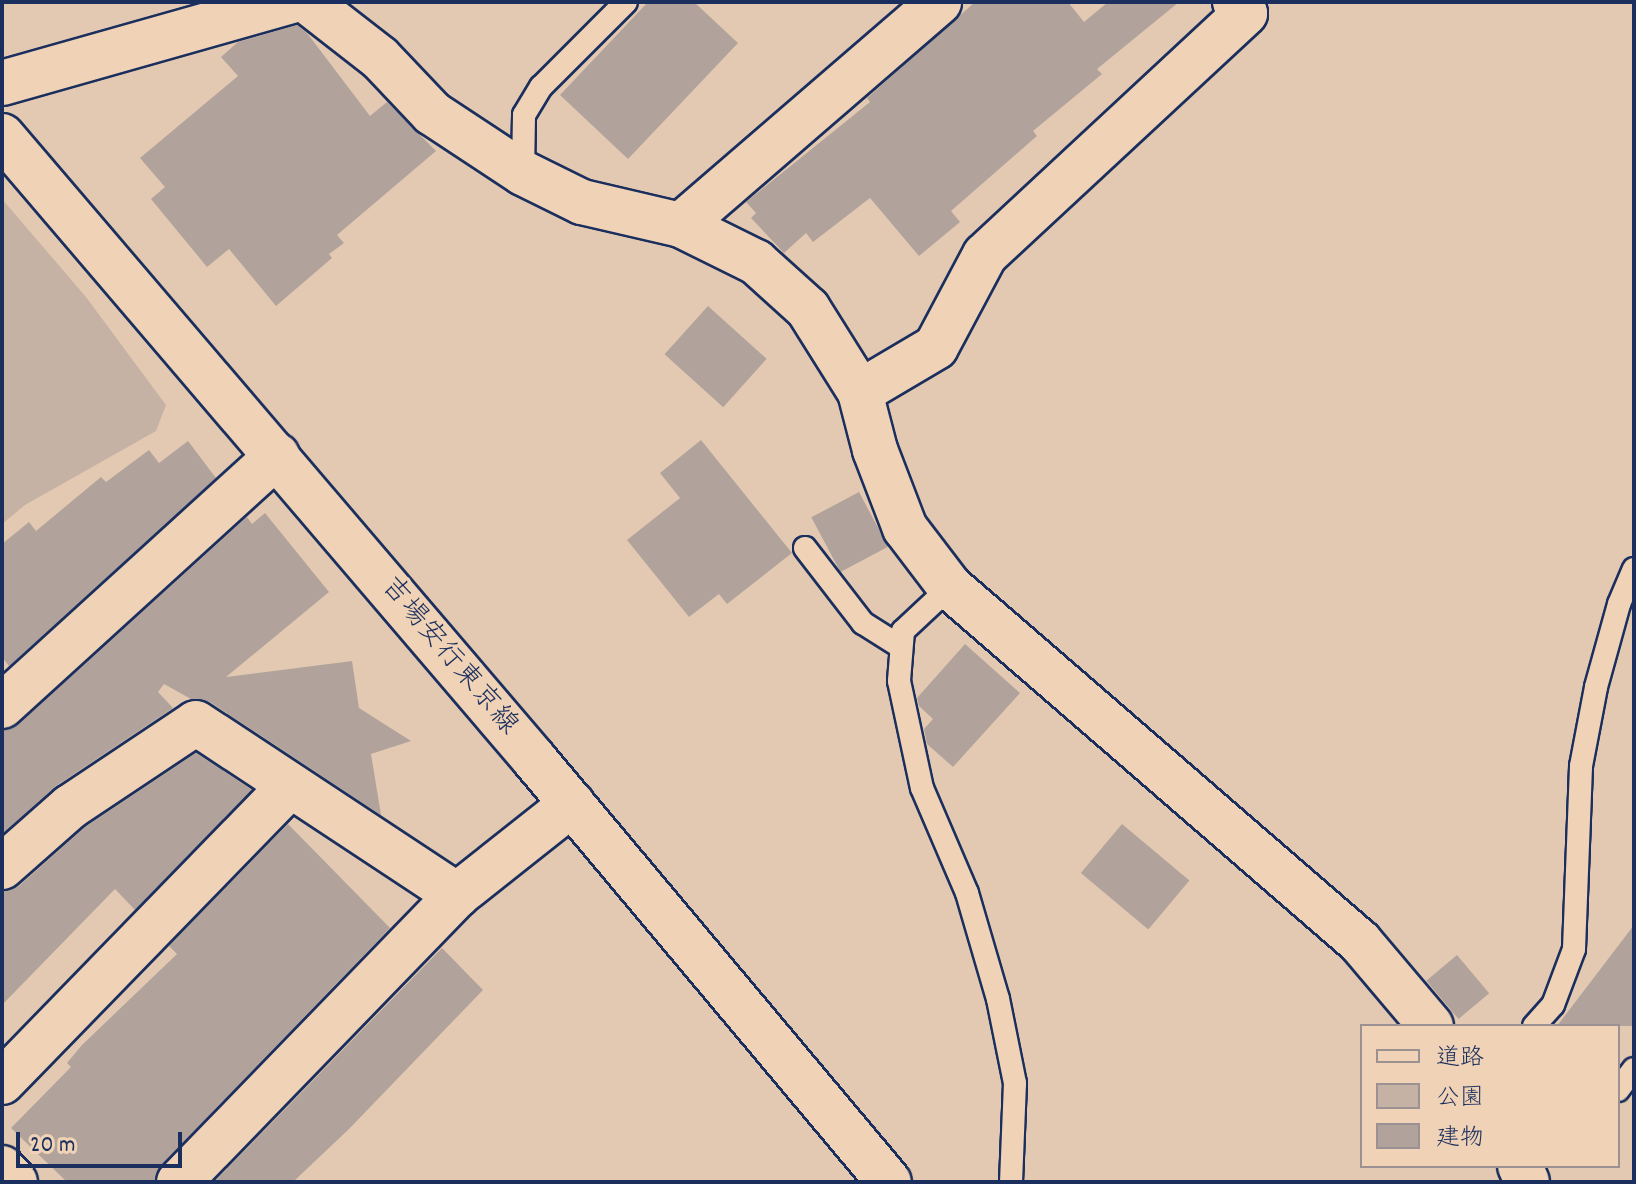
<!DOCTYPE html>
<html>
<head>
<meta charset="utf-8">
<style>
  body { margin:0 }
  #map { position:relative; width:1636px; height:1184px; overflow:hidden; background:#e3c9b1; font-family:Dekko,"Klee One",sans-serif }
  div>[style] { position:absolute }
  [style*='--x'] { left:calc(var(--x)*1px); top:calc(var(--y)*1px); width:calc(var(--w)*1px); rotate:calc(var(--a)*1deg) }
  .green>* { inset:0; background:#c6b2a4 }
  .building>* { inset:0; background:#b1a39c; transform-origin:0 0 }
  .roads { filter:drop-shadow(2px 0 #1b2f5e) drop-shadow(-2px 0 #1b2f5e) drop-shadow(0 2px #1b2f5e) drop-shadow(0 -2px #1b2f5e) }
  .lane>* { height:22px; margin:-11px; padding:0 11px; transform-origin:11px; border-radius:11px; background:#f0d3b6 }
  .street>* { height:44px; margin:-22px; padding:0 22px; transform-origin:22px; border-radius:22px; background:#f0d3b6 }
  .secondary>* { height:44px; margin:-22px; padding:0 22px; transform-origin:22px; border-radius:22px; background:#f0d3b6 }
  span { translate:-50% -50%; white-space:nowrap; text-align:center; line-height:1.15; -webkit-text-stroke:7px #f0d3b6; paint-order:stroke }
  .street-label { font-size:28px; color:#1b2f5e }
  .frame { position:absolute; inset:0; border:4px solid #1b2f5e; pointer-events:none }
  .legend { position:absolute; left:1360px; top:1024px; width:260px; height:144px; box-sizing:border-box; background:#f0d3b6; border:2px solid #9b9193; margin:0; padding:10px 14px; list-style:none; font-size:24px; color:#1b2f5e }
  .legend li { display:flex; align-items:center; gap:16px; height:40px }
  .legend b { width:40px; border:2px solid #9b9193 }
  .scale { position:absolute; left:16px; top:1132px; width:166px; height:36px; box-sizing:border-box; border:4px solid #1b2f5e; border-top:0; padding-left:10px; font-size:24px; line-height:28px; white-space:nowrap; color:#1b2f5e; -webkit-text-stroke:6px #f0d3b6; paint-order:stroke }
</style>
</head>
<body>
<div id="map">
  <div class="green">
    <i style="clip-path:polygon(2px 199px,86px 297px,166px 405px,156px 431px,25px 505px,2px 524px)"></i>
  </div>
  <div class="building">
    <i style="clip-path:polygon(648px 2px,694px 2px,738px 43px,628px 159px,560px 95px)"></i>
    <i style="clip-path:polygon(975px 2px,1068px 2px,1084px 22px,1108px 2px,1179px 2px,1097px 69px,1102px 74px,1033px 131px,1037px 136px,951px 211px,960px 222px,919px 256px,870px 198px,813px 242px,806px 233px,784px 253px,751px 218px,756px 213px,746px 202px,870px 102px,867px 98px)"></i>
    <i style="clip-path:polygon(297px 25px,307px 33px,370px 116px,387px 102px,436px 151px,337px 235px,344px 243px,329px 254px,332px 258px,276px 306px,229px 249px,207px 267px,151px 199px,165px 187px,140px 158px,238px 76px,221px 57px,238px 42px)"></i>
    <i style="left:708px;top:306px;width:79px;height:65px;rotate:42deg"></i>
    <i style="clip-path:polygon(701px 440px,792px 553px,727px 604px,719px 594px,689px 617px,627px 540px,680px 498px,660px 473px)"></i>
    <i style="clip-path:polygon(188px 441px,216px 478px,9px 666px,2px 657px,2px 544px,29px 522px,36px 531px,101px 477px,106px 482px,149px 450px,159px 463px)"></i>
    <i style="left:859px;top:492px;width:62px;height:54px;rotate:62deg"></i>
    <i style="clip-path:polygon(265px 513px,329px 592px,226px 677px,352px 661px,359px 708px,411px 741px,371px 754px,381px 815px,210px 702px,191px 699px,164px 684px,158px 692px,173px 708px,56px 786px,2px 834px,2px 730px,19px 724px,247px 517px,252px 524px)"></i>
    <i style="clip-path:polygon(965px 644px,1020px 693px,953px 767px,927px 744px,924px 729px,933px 719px,919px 706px,917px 698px)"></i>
    <i style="clip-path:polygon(196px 753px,252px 790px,135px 910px,115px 889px,2px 1005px,2px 891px,19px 886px,85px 827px)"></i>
    <i style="clip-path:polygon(288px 824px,390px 928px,161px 1165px,155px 1182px,67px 1182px,11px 1128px,71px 1067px,67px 1063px,82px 1045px,177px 954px,169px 946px)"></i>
    <i style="left:1122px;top:824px;width:88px;height:64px;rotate:40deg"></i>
    <i style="clip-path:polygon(1634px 925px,1634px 1026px,1557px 1026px)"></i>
    <i style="clip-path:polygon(442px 948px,483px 990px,349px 1129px,293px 1182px,214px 1182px)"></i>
    <i style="left:1457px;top:955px;width:50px;height:40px;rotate:50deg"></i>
  </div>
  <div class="roads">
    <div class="lane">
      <i style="--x:523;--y:173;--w:58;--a:-89"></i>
      <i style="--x:524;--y:115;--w:33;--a:-59"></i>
      <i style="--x:541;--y:87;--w:120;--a:-45"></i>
      <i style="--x:805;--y:548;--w:95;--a:52.3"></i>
      <i style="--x:863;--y:623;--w:45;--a:32.3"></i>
      <i style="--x:950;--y:587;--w:64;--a:136.9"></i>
      <i style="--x:903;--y:631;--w:50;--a:94.6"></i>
      <i style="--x:899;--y:681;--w:109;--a:77.9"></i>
      <i style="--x:922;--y:788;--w:114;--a:66.8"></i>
      <i style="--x:967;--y:893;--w:110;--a:73.7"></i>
      <i style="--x:998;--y:999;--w:86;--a:78.6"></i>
      <i style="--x:1015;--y:1083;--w:99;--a:92.3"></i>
      <i style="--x:1534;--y:1026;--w:28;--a:-48"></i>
      <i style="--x:1553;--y:1005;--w:60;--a:-69.4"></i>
      <i style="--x:1574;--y:949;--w:183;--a:-87.8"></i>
      <i style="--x:1581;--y:766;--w:80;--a:-79.2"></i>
      <i style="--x:1596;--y:687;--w:86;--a:-74.5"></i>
      <i style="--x:1619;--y:604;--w:38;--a:-67"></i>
      <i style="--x:1618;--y:1090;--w:26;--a:-53"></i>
    </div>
    <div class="street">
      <i style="--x:308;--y:2;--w:91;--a:37.9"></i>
      <i style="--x:380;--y:58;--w:76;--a:46.6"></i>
      <i style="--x:432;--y:113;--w:109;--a:33.4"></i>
      <i style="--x:523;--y:173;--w:66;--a:26.2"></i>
      <i style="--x:582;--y:202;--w:102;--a:13.1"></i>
      <i style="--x:681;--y:225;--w:84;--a:26.3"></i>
      <i style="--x:756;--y:262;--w:70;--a:42.1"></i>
      <i style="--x:808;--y:309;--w:98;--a:57.9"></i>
      <i style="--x:860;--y:392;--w:60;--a:75.5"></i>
      <i style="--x:875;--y:450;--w:84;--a:69"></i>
      <i style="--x:905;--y:528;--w:74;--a:52.7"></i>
      <i style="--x:950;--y:587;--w:542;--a:40.89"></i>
      <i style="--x:1360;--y:942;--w:110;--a:49.8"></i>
      <i style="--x:2;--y:83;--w:298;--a:-15.8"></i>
      <i style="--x:681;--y:225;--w:341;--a:-40.8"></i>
      <i style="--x:860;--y:392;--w:88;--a:-30.6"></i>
      <i style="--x:936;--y:347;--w:104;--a:-62"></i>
      <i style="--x:985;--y:255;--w:355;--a:-42.9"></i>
      <i style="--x:1245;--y:13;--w:15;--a:-132"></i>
      <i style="--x:2;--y:706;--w:372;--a:-42.3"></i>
      <i style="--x:2;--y:867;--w:91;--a:-41.4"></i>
      <i style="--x:70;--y:807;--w:151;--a:-33.7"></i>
      <i style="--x:196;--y:723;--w:313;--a:33.4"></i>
      <i style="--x:457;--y:895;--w:147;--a:-38.4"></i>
      <i style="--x:2;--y:1082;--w:413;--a:-45.8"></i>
      <i style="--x:1520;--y:1166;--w:17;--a:66"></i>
      <i style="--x:2;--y:1168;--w:19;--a:47"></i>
      <i style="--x:179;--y:1182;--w:400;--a:-45.9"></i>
    </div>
    <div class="secondary">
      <i style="--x:2;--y:136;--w:819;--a:49.5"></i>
      <i style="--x:534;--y:759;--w:552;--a:50"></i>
    </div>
  </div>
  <div class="street-label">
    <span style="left:448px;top:657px;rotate:50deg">吉場安行東京線</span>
  </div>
  <div class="frame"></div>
  <ul class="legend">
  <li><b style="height:10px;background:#f0d3b6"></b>道路</li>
  <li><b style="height:22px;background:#c6b2a4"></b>公園</li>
  <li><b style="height:22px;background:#b1a39c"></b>建物</li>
  </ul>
  <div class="scale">20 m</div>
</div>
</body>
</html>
